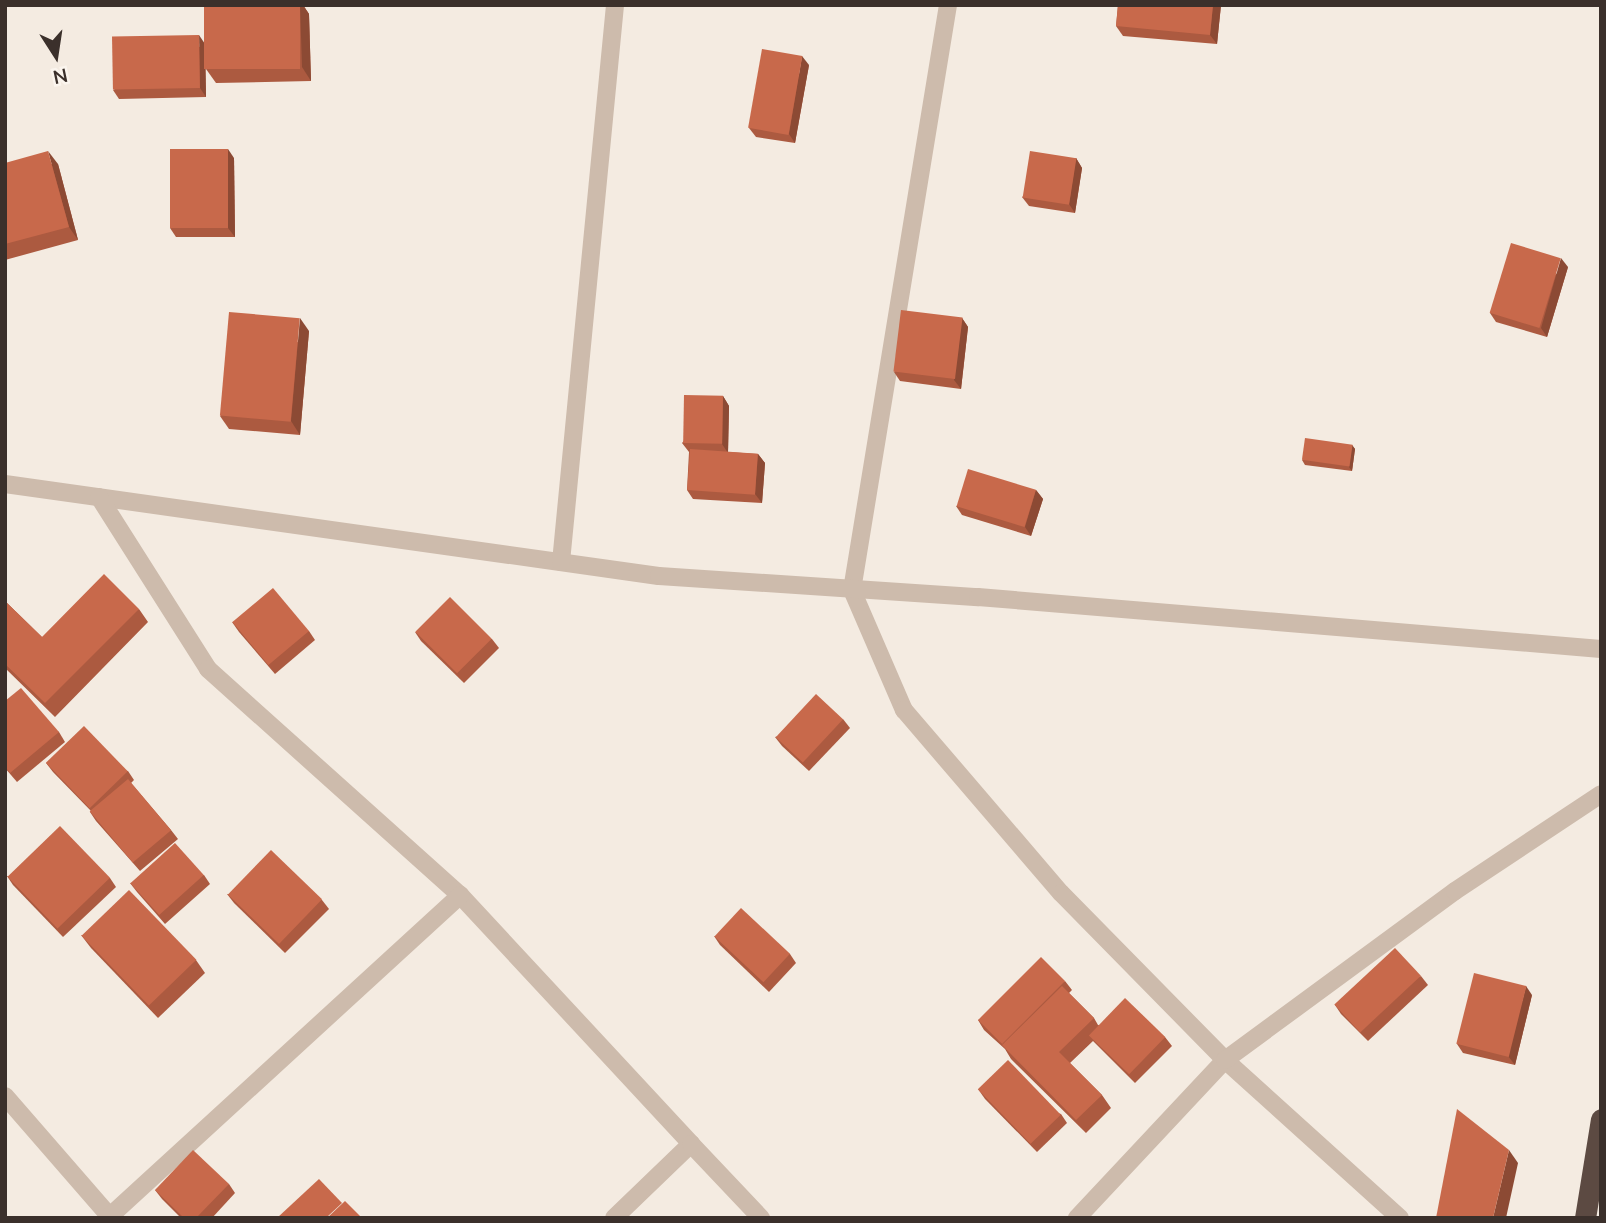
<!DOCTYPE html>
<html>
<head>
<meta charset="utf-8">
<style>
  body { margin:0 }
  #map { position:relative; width:1606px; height:1223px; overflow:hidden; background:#f4ebe1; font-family:Mulish,sans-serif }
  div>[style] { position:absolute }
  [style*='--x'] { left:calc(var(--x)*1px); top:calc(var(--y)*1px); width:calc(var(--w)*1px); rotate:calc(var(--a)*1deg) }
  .minor>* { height:18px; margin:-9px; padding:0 9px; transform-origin:9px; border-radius:9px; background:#cdbbac }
  .highway>* { height:21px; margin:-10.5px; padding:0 10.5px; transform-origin:10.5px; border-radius:10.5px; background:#5c4a42 }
  .wall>* { inset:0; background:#ac5a40 }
  .shaded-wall>* { inset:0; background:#8c4a34 }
  .building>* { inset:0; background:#c8694b; transform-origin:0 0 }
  span { translate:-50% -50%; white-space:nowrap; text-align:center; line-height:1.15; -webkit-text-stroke:6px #fbf5ee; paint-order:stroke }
  .frame { position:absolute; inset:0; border:7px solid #3b302b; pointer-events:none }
  .north { position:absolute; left:21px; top:21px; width:70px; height:70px; -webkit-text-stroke:5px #fbf5ee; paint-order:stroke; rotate:168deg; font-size:19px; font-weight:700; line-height:28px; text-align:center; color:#3b302b }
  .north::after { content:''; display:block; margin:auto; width:24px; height:32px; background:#3b302b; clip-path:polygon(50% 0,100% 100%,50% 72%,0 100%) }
</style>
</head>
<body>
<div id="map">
  <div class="minor">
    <i style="--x:948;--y:5;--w:593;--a:99.32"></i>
    <i style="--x:852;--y:590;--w:131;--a:66.6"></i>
    <i style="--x:904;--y:710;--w:241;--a:49.4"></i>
    <i style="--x:1061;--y:893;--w:234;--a:45.5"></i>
    <i style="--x:1225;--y:1060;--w:236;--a:42.1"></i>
    <i style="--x:5;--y:484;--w:660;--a:8.01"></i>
    <i style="--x:659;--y:576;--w:320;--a:3.8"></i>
    <i style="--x:978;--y:597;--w:625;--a:4.77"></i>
    <i style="--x:99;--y:497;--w:204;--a:57.6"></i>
    <i style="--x:208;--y:669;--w:338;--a:41.9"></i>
    <i style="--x:460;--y:895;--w:340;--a:47.1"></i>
    <i style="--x:561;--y:562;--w:560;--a:-84.46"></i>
    <i style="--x:5;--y:1096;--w:162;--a:49"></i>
    <i style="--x:108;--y:1218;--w:478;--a:-42.5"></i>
    <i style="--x:614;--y:1218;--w:107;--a:-43.9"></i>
    <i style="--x:691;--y:1144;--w:102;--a:46.6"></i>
    <i style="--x:1077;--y:1218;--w:216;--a:-46.9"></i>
    <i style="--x:1225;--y:1060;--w:285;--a:-36.3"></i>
    <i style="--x:1455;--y:891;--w:175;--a:-33.6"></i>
  </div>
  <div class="highway">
    <i style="--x:1585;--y:1218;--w:100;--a:-80.8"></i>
  </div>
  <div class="wall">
    <i style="clip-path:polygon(204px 5px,303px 5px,309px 14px,311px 81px,216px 83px,206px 69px)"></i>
    <i style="clip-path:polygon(1118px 5px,1221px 5px,1217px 44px,1123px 36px,1116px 26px)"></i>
    <i style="clip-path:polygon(205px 44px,206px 97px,119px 99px,113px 90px)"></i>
    <i style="clip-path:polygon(809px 65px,795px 143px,756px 137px,749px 128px)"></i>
    <i style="clip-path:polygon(234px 158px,235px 237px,176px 237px,170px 228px)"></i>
    <i style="clip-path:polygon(1076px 158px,1082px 168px,1075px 213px,1029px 206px,1022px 197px)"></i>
    <i style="clip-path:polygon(5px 163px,58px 164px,78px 240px,5px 260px)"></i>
    <i style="clip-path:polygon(1568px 267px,1547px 337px,1496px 322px,1490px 313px)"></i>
    <i style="clip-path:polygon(962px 318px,968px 327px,961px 389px,900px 381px,894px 372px)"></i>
    <i style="clip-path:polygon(309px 331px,300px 435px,229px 429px,220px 416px)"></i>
    <i style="clip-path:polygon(723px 396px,729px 406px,728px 452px,758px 454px,765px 463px,762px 503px,693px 499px,687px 490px,689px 452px,682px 443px)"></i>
    <i style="clip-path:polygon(1352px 445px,1355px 449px,1352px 471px,1305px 465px,1302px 460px)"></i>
    <i style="clip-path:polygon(1036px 490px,1043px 499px,1031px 536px,962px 515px,956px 506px)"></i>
    <i style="clip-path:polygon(5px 601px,42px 637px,139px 609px,148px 622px,55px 717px,5px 668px)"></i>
    <i style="clip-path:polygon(232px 622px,309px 631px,315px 640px,275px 674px,239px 632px)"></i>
    <i style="clip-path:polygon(415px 632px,492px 639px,499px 648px,464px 683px,421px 641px)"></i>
    <i style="clip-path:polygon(5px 701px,59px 732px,65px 742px,17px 782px,5px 768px)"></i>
    <i style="clip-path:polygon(843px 719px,850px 728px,809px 771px,782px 746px,775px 737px)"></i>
    <i style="clip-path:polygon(46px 763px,128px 771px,134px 780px,131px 783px,171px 830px,178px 839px,140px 871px,96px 821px,90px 812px,91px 811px,53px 772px)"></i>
    <i style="clip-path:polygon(204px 875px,210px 884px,165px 924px,137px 892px,130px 883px)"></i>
    <i style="clip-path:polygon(7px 876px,110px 878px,116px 887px,63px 937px,13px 885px)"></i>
    <i style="clip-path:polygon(227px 894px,322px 900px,329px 909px,285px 953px,234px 903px)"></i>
    <i style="clip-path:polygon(81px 935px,196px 960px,205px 973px,158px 1018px,91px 948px)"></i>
    <i style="clip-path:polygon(714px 936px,790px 954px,796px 963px,769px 992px,720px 945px)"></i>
    <i style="clip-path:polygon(1421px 976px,1428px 985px,1368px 1041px,1341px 1014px,1335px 1005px)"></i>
    <i style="clip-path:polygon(1065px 981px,1072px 990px,1069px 993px,1094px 1018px,1098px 1025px,1165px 1037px,1172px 1046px,1135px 1083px,1093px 1041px,1070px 1063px,1102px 1095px,1111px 1108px,1086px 1133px,1011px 1059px,1005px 1049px,984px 1030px,978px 1020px)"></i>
    <i style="clip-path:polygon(1532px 995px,1515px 1065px,1463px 1053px,1457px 1044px)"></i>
    <i style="clip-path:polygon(978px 1089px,1061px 1114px,1067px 1123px,1037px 1152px,985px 1099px)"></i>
    <i style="clip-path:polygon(229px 1184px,235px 1193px,212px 1218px,181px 1218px,162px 1199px,155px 1190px)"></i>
  </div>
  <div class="shaded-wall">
    <i style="clip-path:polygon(300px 5px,303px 5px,309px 14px,311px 81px,302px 67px)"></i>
    <i style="clip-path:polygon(1213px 5px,1221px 5px,1217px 44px,1210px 35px)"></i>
    <i style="clip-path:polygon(199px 35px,205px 44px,206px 97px,200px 88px)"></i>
    <i style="clip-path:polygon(802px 56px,809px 65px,795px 143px,789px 134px)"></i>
    <i style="clip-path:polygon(228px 149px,234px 158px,235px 237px,228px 228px)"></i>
    <i style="clip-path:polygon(48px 151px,58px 164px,78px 240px,69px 227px)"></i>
    <i style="clip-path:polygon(1076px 158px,1082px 168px,1075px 213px,1069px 204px)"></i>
    <i style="clip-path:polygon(1561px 258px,1568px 267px,1547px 337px,1541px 328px)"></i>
    <i style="clip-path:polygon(300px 318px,309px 331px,300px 435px,291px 421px)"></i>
    <i style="clip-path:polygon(962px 318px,968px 327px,961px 389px,954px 380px)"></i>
    <i style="clip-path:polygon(723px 396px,729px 406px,728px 453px,722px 444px)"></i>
    <i style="clip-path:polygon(1352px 445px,1355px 449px,1352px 471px,1349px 467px)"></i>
    <i style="clip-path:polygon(758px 454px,765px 463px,762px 503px,755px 494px)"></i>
    <i style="clip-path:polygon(1036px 490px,1043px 499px,1031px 536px,1025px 527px)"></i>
    <i style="clip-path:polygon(1526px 986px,1532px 995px,1515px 1065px,1508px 1056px)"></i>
    <i style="clip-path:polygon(1509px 1150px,1518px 1163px,1506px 1218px,1493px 1218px)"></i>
  </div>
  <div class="building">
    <i style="left:204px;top:5px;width:96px;height:64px"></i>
    <i style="clip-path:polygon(1118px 5px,1213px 5px,1210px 35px,1116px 26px)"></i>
    <i style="left:199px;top:35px;width:53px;height:87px;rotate:89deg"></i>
    <i style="left:762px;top:49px;width:41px;height:80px;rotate:10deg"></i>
    <i style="left:170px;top:149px;width:58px;height:79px"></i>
    <i style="clip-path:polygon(48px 151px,69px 227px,5px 244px,5px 163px)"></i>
    <i style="left:1030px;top:151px;width:47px;height:47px;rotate:9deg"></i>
    <i style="left:1511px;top:243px;width:52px;height:73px;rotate:17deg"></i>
    <i style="left:901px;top:310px;width:62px;height:62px;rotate:7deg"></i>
    <i style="left:229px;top:312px;width:71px;height:104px;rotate:5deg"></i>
    <i style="left:684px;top:395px;width:39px;height:48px;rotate:1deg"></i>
    <i style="left:1305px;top:438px;width:48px;height:22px;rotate:8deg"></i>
    <i style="left:690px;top:449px;width:68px;height:41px;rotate:4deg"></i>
    <i style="left:968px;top:469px;width:71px;height:39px;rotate:17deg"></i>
    <i style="clip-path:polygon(104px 574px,139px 609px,45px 703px,5px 664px,5px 601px,42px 637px)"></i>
    <i style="left:273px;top:588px;width:56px;height:53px;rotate:50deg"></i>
    <i style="left:450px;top:597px;width:59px;height:49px;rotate:45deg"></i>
    <i style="clip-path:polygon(21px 688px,59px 732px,10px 773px,5px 767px,5px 701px)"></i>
    <i style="left:816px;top:694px;width:37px;height:59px;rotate:43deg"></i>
    <i style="left:84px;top:726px;width:63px;height:53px;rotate:46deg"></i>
    <i style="left:128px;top:779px;width:67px;height:50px;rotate:50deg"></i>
    <i style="left:60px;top:826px;width:72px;height:73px;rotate:46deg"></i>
    <i style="left:175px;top:843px;width:43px;height:60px;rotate:48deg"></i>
    <i style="left:271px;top:850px;width:71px;height:62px;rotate:44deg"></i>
    <i style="left:129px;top:890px;width:97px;height:66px;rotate:46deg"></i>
    <i style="left:741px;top:908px;width:67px;height:39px;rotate:43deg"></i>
    <i style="left:1395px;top:948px;width:38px;height:83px;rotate:47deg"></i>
    <i style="left:1041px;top:957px;width:34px;height:89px;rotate:45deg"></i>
    <i style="left:1474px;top:973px;width:54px;height:73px;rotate:14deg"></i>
    <i style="clip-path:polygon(1062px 986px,1094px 1018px,1059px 1052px,1102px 1095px,1076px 1120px,1002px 1045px)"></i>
    <i style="left:1125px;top:998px;width:56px;height:52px;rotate:44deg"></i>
    <i style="left:1008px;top:1060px;width:76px;height:42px;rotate:46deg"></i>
    <i style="clip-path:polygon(1457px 1109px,1509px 1150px,1493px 1218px,1436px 1218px)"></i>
    <i style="clip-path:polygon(193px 1150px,229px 1184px,196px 1218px,184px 1218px,155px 1190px)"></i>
    <i style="clip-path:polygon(319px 1179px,342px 1203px,326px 1218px,277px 1218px)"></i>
    <i style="clip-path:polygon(345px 1201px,362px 1218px,327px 1218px)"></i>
  </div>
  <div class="frame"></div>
  <div class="north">N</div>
</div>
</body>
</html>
